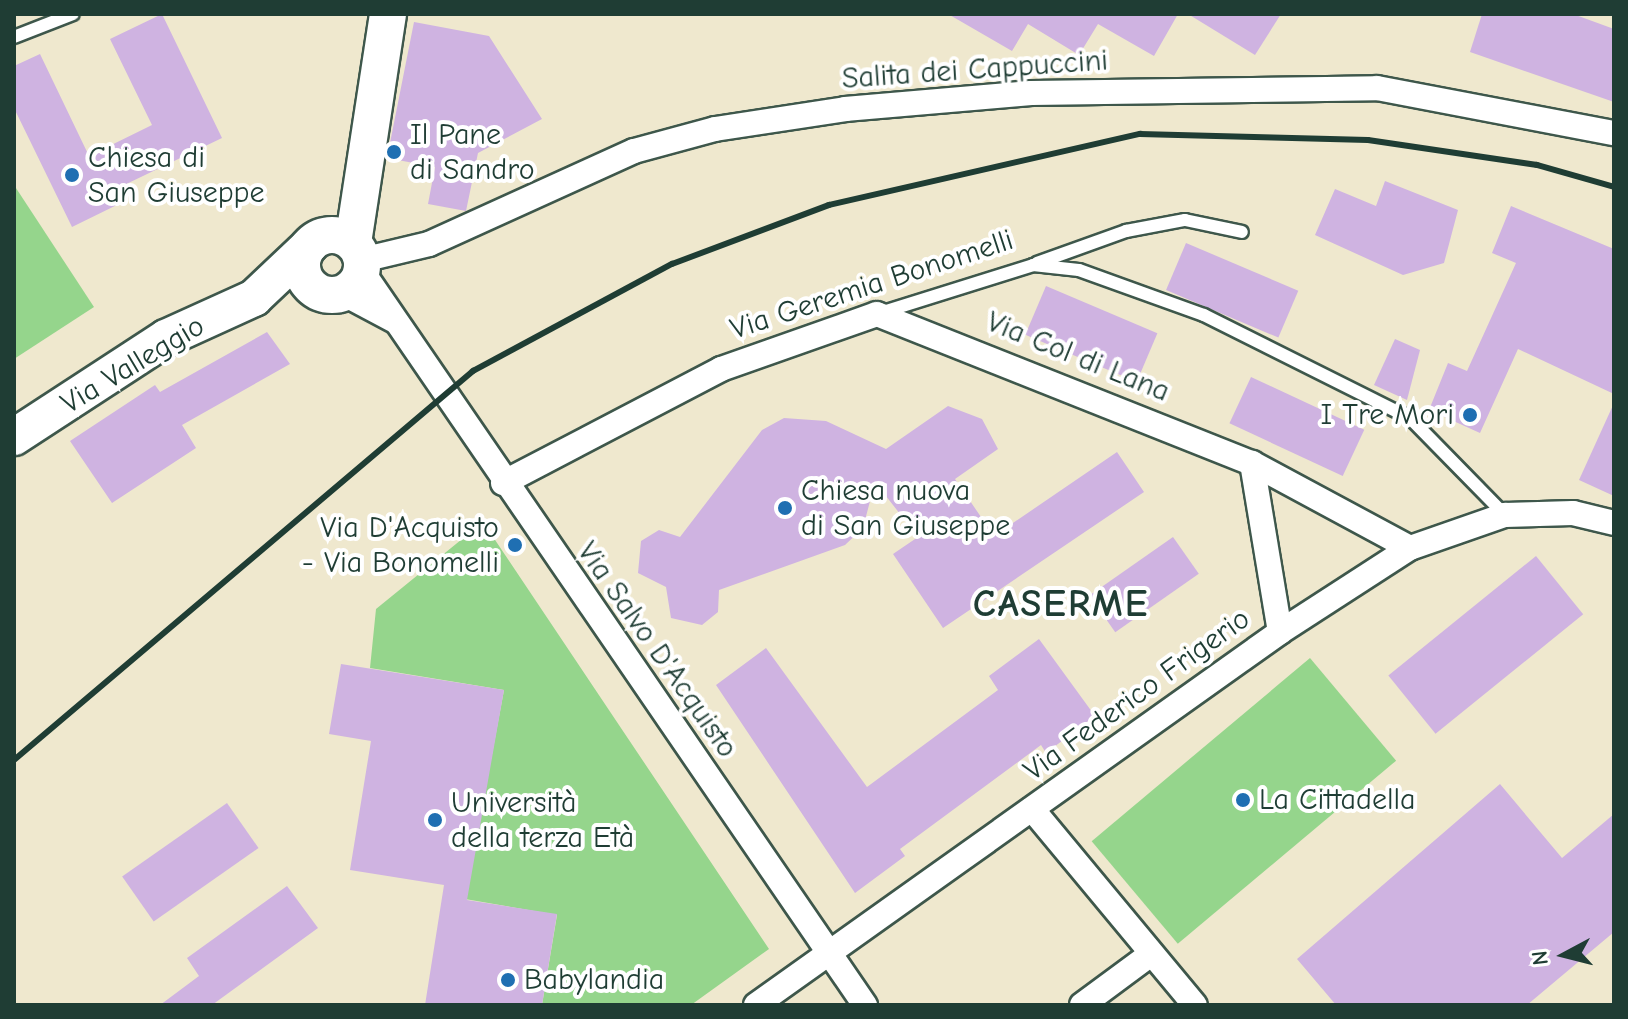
<!DOCTYPE html>
<html>
<head>
<meta charset="utf-8">
<style>
  body { margin:0 }
  #map { position:relative; width:1628px; height:1019px; overflow:hidden; background:#efe8ce; font-family:"Comic Neue",sans-serif }
  div>[style] { position:absolute }
  [style*='--x'] { left:calc(var(--x)*1px); top:calc(var(--y)*1px); width:calc(var(--w)*1px); rotate:calc(var(--a)*1deg) }
  .green>* { inset:0; background:#95d58c; transform-origin:0 0 }
  .building>* { inset:0; background:#cfb3e1; transform-origin:0 0 }
  .roads { filter:drop-shadow(2px 0 #3e574b) drop-shadow(-2px 0 #3e574b) drop-shadow(0 2px #3e574b) drop-shadow(0 -2px #3e574b) }
  .lane>* { height:12px; margin:-6px; padding:0 6px; transform-origin:6px; border-radius:6px; background:#fff }
  .street>* { height:24px; margin:-12px; padding:0 12px; transform-origin:12px; border-radius:12px; background:#fff }
  .secondary>* { height:36px; margin:-18px; padding:0 18px; transform-origin:18px; border-radius:18px; background:#fff }
  .secondary>.ring { margin:-18px; padding:0; box-sizing:content-box; background:none; border:36px solid #fff; border-radius:50% }
  .rail>* { height:6px; margin:-3px; padding:0 3px; transform-origin:3px; border-radius:3px; background:#1f3d34 }
  .dots>* { width:22px; height:22px; translate:-50% -50%; box-sizing:border-box; border:4px solid #fff; border-radius:50% }
  span { translate:-50% -50%; white-space:nowrap; text-align:center; line-height:1.15; -webkit-text-stroke:8px #fff; paint-order:stroke }
  .street-label { font-size:30px; color:#1f3d34 }
  .poi-label { font-size:30px; color:#1f3d34 }
  .left { translate:0 -50%; text-align:left }
  .right { translate:-100% -50%; text-align:right }
  .district-label { font-size:38px; color:#1f3d34; font-weight:700; letter-spacing:2px }
  .frame { position:absolute; inset:0; border:16px solid #1f3d34; pointer-events:none }
  .north { position:absolute; left:1524px; top:915px; width:80px; height:80px; -webkit-text-stroke:6px #fff; paint-order:stroke; rotate:263deg; font-size:22px; font-weight:700; line-height:32px; text-align:center; color:#1f3d34 }
  .north::after { content:''; display:block; margin:auto; width:28px; height:36px; background:#1f3d34; clip-path:polygon(50% 0,100% 100%,50% 72%,0 100%) }
</style>
</head>
<body>
<div id="map">
  <div class="green">
    <i style="clip-path:polygon(14px 185px,94px 307px,14px 359px)"></i>
    <i style="clip-path:polygon(483px 522px,769px 949px,691px 1005px,542px 1005px,557px 915px,465px 899px,504px 690px,370px 668px,376px 609px)"></i>
    <i style="left:1310px;top:658px;width:134px;height:285px;rotate:50deg"></i>
  </div>
  <div class="building">
    <i style="clip-path:polygon(162px 14px,222px 138px,118px 188px,125px 201px,72px 227px,14px 108px,14px 66px,40px 54px,89px 156px,152px 125px,110px 39px)"></i>
    <i style="clip-path:polygon(948px 14px,1178px 14px,1154px 56px,1098px 24px,1079px 55px,1028px 24px,1012px 51px)"></i>
    <i style="clip-path:polygon(1188px 14px,1281px 14px,1255px 55px)"></i>
    <i style="clip-path:polygon(1482px 14px,1573px 14px,1614px 29px,1614px 102px,1470px 52px)"></i>
    <i style="clip-path:polygon(414px 22px,489px 36px,542px 119px,478px 153px,466px 211px,428px 204px,435px 167px,387px 158px)"></i>
    <i style="clip-path:polygon(1385px 181px,1458px 210px,1444px 263px,1403px 275px,1315px 235px,1335px 189px,1376px 206px)"></i>
    <i style="clip-path:polygon(1511px 206px,1614px 249px,1614px 394px,1518px 349px,1480px 433px,1429px 410px,1448px 363px,1467px 371px,1516px 263px,1492px 253px)"></i>
    <i style="left:1186px;top:243px;width:122px;height:51px;rotate:23deg"></i>
    <i style="left:1046px;top:286px;width:121px;height:53px;rotate:23deg"></i>
    <i style="clip-path:polygon(267px 332px,290px 364px,182px 425px,196px 448px,112px 503px,70px 441px,155px 385px,160px 392px)"></i>
    <i style="clip-path:polygon(1395px 339px,1420px 350px,1407px 400px,1374px 385px)"></i>
    <i style="left:1251px;top:377px;width:125px;height:51px;rotate:25deg"></i>
    <i style="clip-path:polygon(1614px 403px,1614px 496px,1579px 480px)"></i>
    <i style="clip-path:polygon(948px 406px,982px 419px,998px 449px,955px 479px,994px 536px,1117px 452px,1144px 492px,943px 628px,893px 554px,918px 537px,875px 482px,863px 528px,845px 545px,719px 590px,718px 612px,702px 625px,671px 618px,666px 587px,638px 573px,641px 541px,659px 530px,680px 537px,762px 430px,784px 418px,826px 421px,886px 449px)"></i>
    <i style="left:1173px;top:537px;width:45px;height:102px;rotate:55deg"></i>
    <i style="left:1536px;top:556px;width:75px;height:190px;rotate:51deg"></i>
    <i style="clip-path:polygon(1039px 639px,1095px 716px,1046px 753px,1041px 745px,900px 849px,905px 856px,855px 893px,716px 685px,766px 648px,867px 787px,998px 690px,989px 676px)"></i>
    <i style="clip-path:polygon(341px 664px,504px 690px,467px 900px,557px 914px,542px 1005px,425px 1005px,444px 885px,350px 870px,371px 741px,329px 734px)"></i>
    <i style="clip-path:polygon(1500px 784px,1562px 858px,1614px 814px,1614px 932px,1527px 1005px,1336px 1005px,1297px 959px)"></i>
    <i style="left:227px;top:803px;width:55px;height:128px;rotate:55deg"></i>
    <i style="clip-path:polygon(287px 886px,318px 928px,212px 1005px,160px 1005px,199px 976px,187px 958px)"></i>
  </div>
  <div class="roads">
    <div class="lane">
      <i style="--x:14;--y:37;--w:63;--a:-21.3"></i>
      <i style="--x:1037;--y:263;--w:95;--a:-19.8"></i>
      <i style="--x:1126;--y:231;--w:60;--a:-10.6"></i>
      <i style="--x:1185;--y:220;--w:58;--a:11.9"></i>
      <i style="--x:880;--y:313;--w:160;--a:-17.4"></i>
      <i style="--x:1033;--y:265;--w:46;--a:6.2"></i>
      <i style="--x:1079;--y:270;--w:133;--a:19.8"></i>
      <i style="--x:1204;--y:315;--w:230;--a:26.6"></i>
      <i style="--x:1410;--y:418;--w:136;--a:45.6"></i>
    </div>
    <div class="street">
      <i style="--x:362;--y:260;--w:69;--a:-13.4"></i>
      <i style="--x:429;--y:244;--w:225;--a:-24.4"></i>
      <i style="--x:634;--y:151;--w:84;--a:-15.2"></i>
      <i style="--x:715;--y:129;--w:132;--a:-8.7"></i>
      <i style="--x:845;--y:109;--w:187;--a:-4.9"></i>
      <i style="--x:1031;--y:93;--w:346;--a:-0.8"></i>
      <i style="--x:1377;--y:88;--w:241;--a:10.8"></i>
      <i style="--x:362;--y:271;--w:890;--a:55.58"></i>
      <i style="--x:344;--y:294;--w:58;--a:27.9"></i>
      <i style="--x:1252;--y:463;--w:179;--a:28.3"></i>
      <i style="--x:503;--y:483;--w:246;--a:-27.6"></i>
      <i style="--x:721;--y:369;--w:165;--a:-19.4"></i>
      <i style="--x:877;--y:314;--w:404;--a:21.7"></i>
      <i style="--x:1252;--y:463;--w:171;--a:80.6"></i>
      <i style="--x:1032;--y:809;--w:255;--a:50.3"></i>
      <i style="--x:756;--y:1005;--w:643;--a:-35.44"></i>
      <i style="--x:1280;--y:632;--w:155;--a:-32.9"></i>
      <i style="--x:1410;--y:548;--w:101;--a:-19.2"></i>
      <i style="--x:1505;--y:515;--w:68;--a:-1.7"></i>
      <i style="--x:1573;--y:513;--w:42;--a:13.7"></i>
      <i style="--x:1082;--y:1005;--w:86;--a:-36.5"></i>
    </div>
    <div class="secondary">
      <i class="ring" style="left:302px;top:235px;width:24px;height:24px"></i>
      <i style="--x:353;--y:243;--w:232;--a:-81.3"></i>
      <i style="--x:14;--y:437;--w:181;--a:-33.1"></i>
      <i style="--x:166;--y:338;--w:97;--a:-24.4"></i>
      <i style="--x:254;--y:298;--w:76;--a:-43.4"></i>
    </div>
  </div>
  <div class="rail">
    <i style="--x:14;--y:760;--w:602;--a:-40.28"></i>
    <i style="--x:473;--y:371;--w:226;--a:-28.3"></i>
    <i style="--x:672;--y:264;--w:168;--a:-20.6"></i>
    <i style="--x:829;--y:205;--w:319;--a:-12.9"></i>
    <i style="--x:1140;--y:134;--w:228;--a:1.5"></i>
    <i style="--x:1368;--y:140;--w:171;--a:8.4"></i>
    <i style="--x:1537;--y:165;--w:80;--a:15.9"></i>
  </div>
  <div class="dots">
    <i style="left:394px;top:152px;background:#1f6fb2"></i>
    <i style="left:72px;top:175px;background:#1f6fb2"></i>
    <i style="left:1470px;top:415px;background:#1f6fb2"></i>
    <i style="left:785px;top:508px;background:#1f6fb2"></i>
    <i style="left:515px;top:545px;background:#1f6fb2"></i>
    <i style="left:1243px;top:800px;background:#1f6fb2"></i>
    <i style="left:435px;top:820px;background:#1f6fb2"></i>
    <i style="left:508px;top:980px;background:#1f6fb2"></i>
  </div>
  <div class="street-label">
    <span style="left:975px;top:70px;rotate:-4deg">Salita dei Cappuccini</span>
    <span style="left:872px;top:285px;rotate:-18deg">Via Geremia Bonomelli</span>
    <span style="left:1078px;top:357px;rotate:22deg">Via Col di Lana</span>
    <span style="left:133px;top:365px;rotate:-31deg">Via Valleggio</span>
    <span style="left:657px;top:650px;rotate:55deg">Via Salvo D'Acquisto</span>
    <span style="left:1137px;top:695px;rotate:-36deg">Via Federico Frigerio</span>
  </div>
  <div class="poi-label">
    <span class="left" style="left:410px;top:152px">Il Pane<br>di Sandro</span>
    <span class="left" style="left:88px;top:175px">Chiesa di<br>San Giuseppe</span>
    <span class="right" style="left:1454px;top:415px">I Tre Mori</span>
    <span class="left" style="left:801px;top:508px">Chiesa nuova<br>di San Giuseppe</span>
    <span class="right" style="left:499px;top:545px">Via D'Acquisto<br>- Via Bonomelli</span>
    <span class="left" style="left:1259px;top:800px">La Cittadella</span>
    <span class="left" style="left:451px;top:820px">Università<br>della terza Età</span>
    <span class="left" style="left:524px;top:980px">Babylandia</span>
  </div>
  <div class="district-label">
    <span style="left:1061px;top:605px">CASERME</span>
  </div>
  <div class="frame"></div>
  <div class="north">N</div>
</div>
</body>
</html>
